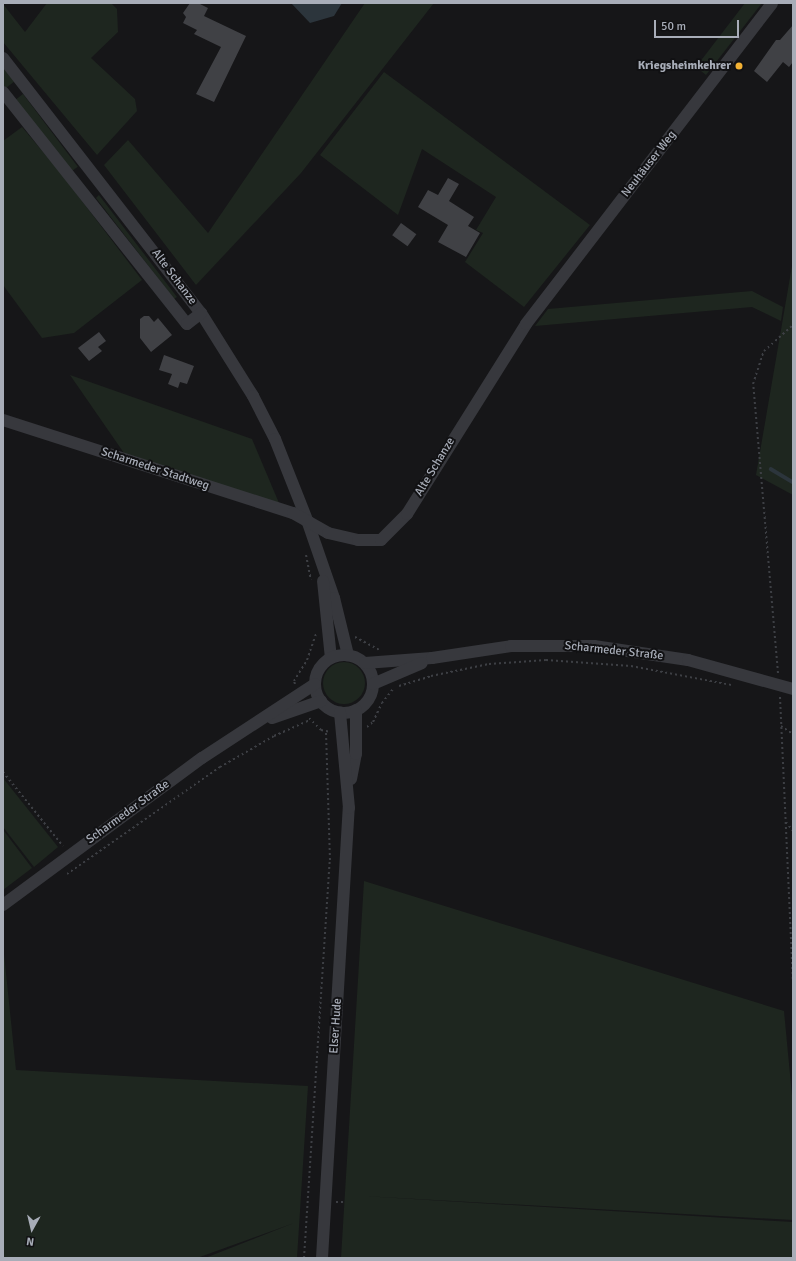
<!DOCTYPE html>
<html>
<head>
<meta charset="utf-8">
<style>
  body { margin:0 }
  #map { position:relative; width:796px; height:1261px; overflow:hidden; background:#161618; font-family:Signika,sans-serif }
  div>[style] { position:absolute }
  [style*='--x'] { left:calc(var(--x)*1px); top:calc(var(--y)*1px); width:calc(var(--w)*1px); rotate:calc(var(--a)*1deg) }
  .green>* { inset:0; background:#1e261f; transform-origin:0 0 }
  .round { border-radius:50% }
  .water>* { inset:0; background:#2c353c }
  .stream>* { height:3.5px; margin:-1.75px; padding:0 1.75px; transform-origin:1.75px; border-radius:1.75px; background:#2c353c }
  .building>* { inset:0; background:#404145; transform-origin:0 0 }
  .path>* { height:2px; margin-top:-1px; transform-origin:0; background:repeating-linear-gradient(90deg,#3d3f44 0 2px,transparent 0 5px) }
  .minor>* { height:12px; margin:-6px; padding:0 6px; transform-origin:6px; border-radius:6px; background:#37383d }
  .minor>.ring { margin:-6px; padding:0; box-sizing:content-box; background:none; border:12px solid #37383d; border-radius:50% }
  .dots>* { width:11px; height:11px; translate:-50% -50%; box-sizing:border-box; border:2px solid #111113; border-radius:50% }
  span { translate:-50% -50%; white-space:nowrap; text-align:center; line-height:1.15; -webkit-text-stroke:4px #111113; paint-order:stroke }
  .poi-label { font-size:12px; color:#a8adb8; font-weight:700 }
  .right { translate:-100% -50%; text-align:right }
  .street-label { font-size:12px; color:#a8adb8 }
  .frame { position:absolute; inset:0; border:4px solid #a8adb8; pointer-events:none }
  .north { position:absolute; left:12px; top:1209px; width:40px; height:40px; -webkit-text-stroke:3px #111113; paint-order:stroke; rotate:188deg; font-size:11px; font-weight:700; line-height:16px; text-align:center; color:#a8adb8 }
  .north::after { content:''; display:block; margin:auto; width:14px; height:18px; background:#a8adb8; clip-path:polygon(50% 0,100% 100%,50% 72%,0 100%) }
  .scale { position:absolute; left:654px; top:20px; width:85px; height:18px; box-sizing:border-box; border:2px solid #a8adb8; border-top:0; padding-left:5px; font-size:12px; line-height:14px; white-space:nowrap; color:#a8adb8; -webkit-text-stroke:3px #111113; paint-order:stroke }
</style>
</head>
<body>
<div id="map">
  <div class="green">
    <i style="clip-path:polygon(47px 3px,111px 3px,117px 9px,118px 32px,91px 58px,135px 99px,137px 111px,97px 155px,3px 42px,3px 4px,25px 32px)"></i>
    <i style="clip-path:polygon(365px 3px,434px 3px,301px 173px,196px 285px,104px 165px,128px 140px,208px 233px)"></i>
    <i style="clip-path:polygon(745px 3px,762px 3px,706px 75px,696px 67px)"></i>
    <i style="clip-path:polygon(3px 67px,15px 81px,6px 88px,3px 85px)"></i>
    <i style="clip-path:polygon(384px 72px,590px 225px,524px 307px,465px 262px,483px 233px,476px 230px,496px 197px,422px 149px,398px 215px,320px 155px)"></i>
    <i style="left:23px;top:94px;width:91px;height:9px;rotate:53deg"></i>
    <i style="clip-path:polygon(22px 127px,60px 172px,142px 280px,74px 333px,42px 338px,3px 285px,3px 141px)"></i>
    <i style="clip-path:polygon(99px 195px,177px 297px,174px 299px,96px 198px)"></i>
    <i style="clip-path:polygon(793px 260px,793px 495px,756px 475px)"></i>
    <i style="clip-path:polygon(752px 291px,783px 307px,781px 321px,752px 307px,535px 326px,548px 309px)"></i>
    <i style="clip-path:polygon(70px 375px,252px 439px,279px 503px,126px 456px)"></i>
    <i class="round" style="left:323px;top:662px;width:42px;height:42px"></i>
    <i style="clip-path:polygon(3px 778px,58px 847px,34px 867px,3px 827px)"></i>
    <i style="clip-path:polygon(4px 831px,32px 868px,3px 890px,3px 832px)"></i>
    <i style="clip-path:polygon(364px 881px,784px 1011px,793px 1106px,793px 1220px,363px 1196px,793px 1222px,793px 1258px,341px 1258px)"></i>
    <i style="clip-path:polygon(3px 944px,16px 1070px,308px 1086px,297px 1258px,205px 1258px,294px 1223px,197px 1258px,3px 1258px)"></i>
  </div>
  <div class="water">
    <i style="clip-path:polygon(291px 3px,342px 3px,334px 16px,310px 23px)"></i>
  </div>
  <div class="stream">
    <i style="--x:771;--y:469;--w:26;--a:31"></i>
  </div>
  <div class="building">
    <i style="clip-path:polygon(190px 3px,198px 3px,208px 8px,204px 16px,246px 36px,214px 102px,196px 94px,221px 47px,194px 34px,197px 30px,183px 23px,186px 17px,183px 13px)"></i>
    <i style="clip-path:polygon(793px 25px,793px 62px,789px 67px,783px 62px,767px 82px,754px 71px,776px 40px,780px 40px)"></i>
    <i style="clip-path:polygon(448px 178px,459px 184px,449px 201px,474px 217px,468px 226px,480px 233px,466px 257px,438px 242px,448px 225px,418px 207px,428px 190px,438px 195px)"></i>
    <i style="left:401px;top:223px;width:19px;height:15px;rotate:36deg"></i>
    <i style="clip-path:polygon(144px 316px,149px 316px,154px 322px,158px 318px,172px 335px,151px 352px,140px 338px,140px 319px)"></i>
    <i style="clip-path:polygon(99px 332px,106px 341px,98px 347px,102px 351px,89px 361px,78px 348px)"></i>
    <i style="clip-path:polygon(164px 355px,194px 366px,187px 384px,180px 382px,178px 388px,168px 384px,172px 374px,159px 370px)"></i>
  </div>
  <div class="path">
    <i style="--x:306;--y:555;--w:25;--a:79"></i>
    <i style="--x:355;--y:637;--w:27;--a:28"></i>
    <i style="--x:778;--y:673;--w:290;--a:-94.9"></i>
    <i style="--x:753;--y:384;--w:35;--a:-72"></i>
    <i style="--x:764;--y:351;--w:39;--a:-42"></i>
    <i style="--x:295;--y:684;--w:3;--a:-108"></i>
    <i style="--x:294;--y:681;--w:25;--a:-58"></i>
    <i style="--x:307;--y:660;--w:28;--a:-71"></i>
    <i style="--x:399;--y:686;--w:34;--a:-17"></i>
    <i style="--x:431;--y:676;--w:59;--a:-11.7"></i>
    <i style="--x:489;--y:664;--w:57;--a:-4"></i>
    <i style="--x:546;--y:660;--w:85;--a:4"></i>
    <i style="--x:631;--y:666;--w:103;--a:10.7"></i>
    <i style="--x:780;--y:697;--w:284;--a:87.4"></i>
    <i style="--x:309;--y:718;--w:17;--a:45"></i>
    <i style="--x:321;--y:730;--w:10;--a:11"></i>
    <i style="--x:781;--y:726;--w:14;--a:34"></i>
    <i style="--x:367;--y:727;--w:8;--a:-40"></i>
    <i style="--x:373;--y:722;--w:21;--a:-65"></i>
    <i style="--x:382;--y:703;--w:18;--a:-52"></i>
    <i style="--x:3;--y:772;--w:95;--a:51"></i>
    <i style="--x:786;--y:822;--w:11;--a:52"></i>
    <i style="--x:67;--y:874;--w:187;--a:-35"></i>
    <i style="--x:220;--y:767;--w:62;--a:-29.9"></i>
    <i style="--x:274;--y:736;--w:39;--a:-24"></i>
    <i style="--x:336;--y:1202;--w:7;--a:0"></i>
    <i style="--x:304;--y:1258;--w:399;--a:-86.3"></i>
    <i style="--x:330;--y:860;--w:128;--a:-91.8"></i>
  </div>
  <div class="minor">
    <i style="--x:3;--y:58;--w:323;--a:52.2"></i>
    <i style="--x:201;--y:313;--w:98;--a:57.9"></i>
    <i style="--x:253;--y:396;--w:48;--a:62.9"></i>
    <i style="--x:275;--y:439;--w:87;--a:68.4"></i>
    <i style="--x:307;--y:520;--w:83;--a:70.9"></i>
    <i style="--x:334;--y:598;--w:59;--a:76.2"></i>
    <i style="--x:3;--y:92;--w:296;--a:51.6"></i>
    <i style="--x:187;--y:324;--w:18;--a:-38"></i>
    <i style="--x:3;--y:420;--w:305;--a:17.8"></i>
    <i style="--x:293;--y:513;--w:40;--a:29.7"></i>
    <i style="--x:328;--y:533;--w:31;--a:13"></i>
    <i style="--x:358;--y:540;--w:23;--a:0"></i>
    <i style="--x:381;--y:540;--w:37;--a:-45"></i>
    <i style="--x:407;--y:514;--w:224;--a:-57.9"></i>
    <i style="--x:526;--y:324;--w:404;--a:-52.5"></i>
    <i style="--x:323;--y:581;--w:77;--a:84.1"></i>
    <i class="ring" style="left:315px;top:655px;width:46px;height:46px"></i>
    <i style="--x:365;--y:663;--w:67;--a:-4.3"></i>
    <i style="--x:432;--y:658;--w:80;--a:-8.6"></i>
    <i style="--x:511;--y:646;--w:83;--a:0"></i>
    <i style="--x:594;--y:646;--w:95;--a:8.5"></i>
    <i style="--x:688;--y:660;--w:109;--a:15.4"></i>
    <i style="--x:373;--y:684;--w:53;--a:-23.2"></i>
    <i style="--x:272;--y:718;--w:52;--a:-19.1"></i>
    <i style="--x:351;--y:779;--w:25;--a:-79"></i>
    <i style="--x:356;--y:754;--w:44;--a:-90"></i>
    <i style="--x:3;--y:905;--w:247;--a:-36.5"></i>
    <i style="--x:202;--y:758;--w:135;--a:-33.2"></i>
    <i style="--x:322;--y:1258;--w:451;--a:-86.6"></i>
    <i style="--x:349;--y:808;--w:96;--a:-95.4"></i>
  </div>
  <div class="dots">
    <i style="left:739px;top:66px;background:#f2b134"></i>
  </div>
  <div class="poi-label">
    <span class="right" style="left:731px;top:66px">Kriegsheimkehrer</span>
  </div>
  <div class="street-label">
    <span style="left:649px;top:164px;rotate:-52deg">Neuhäuser Weg</span>
    <span style="left:174px;top:277px;rotate:53deg">Alte Schanze</span>
    <span style="left:435px;top:467px;rotate:-59deg">Alte Schanze</span>
    <span style="left:155px;top:469px;rotate:18deg">Scharmeder Stadtweg</span>
    <span style="left:614px;top:651px;rotate:6deg">Scharmeder Straße</span>
    <span style="left:128px;top:812px;rotate:-36deg">Scharmeder Straße</span>
    <span style="left:336px;top:1026px;rotate:-86deg">Elser Hude</span>
  </div>
  <div class="frame"></div>
  <div class="north">N</div>
  <div class="scale">50 m</div>
</div>
</body>
</html>
